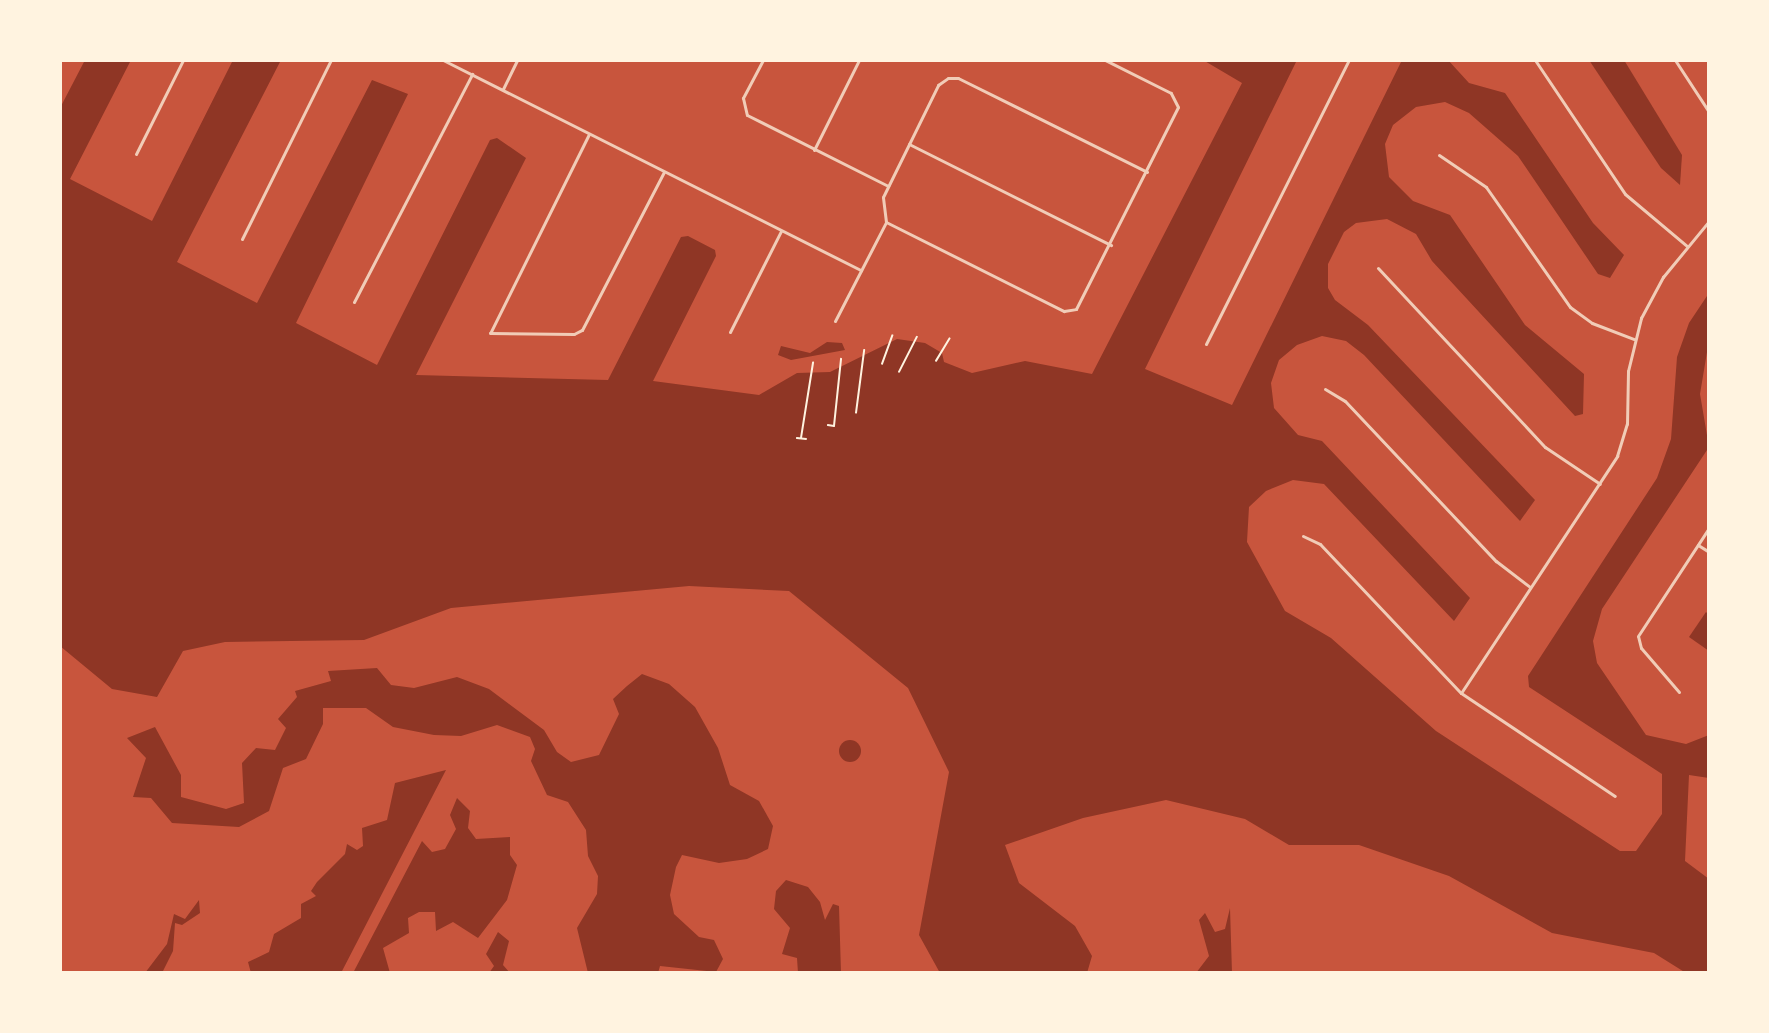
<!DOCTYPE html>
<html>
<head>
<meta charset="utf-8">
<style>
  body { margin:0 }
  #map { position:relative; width:1769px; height:1033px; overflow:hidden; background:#c8553d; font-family:"PT Sans",sans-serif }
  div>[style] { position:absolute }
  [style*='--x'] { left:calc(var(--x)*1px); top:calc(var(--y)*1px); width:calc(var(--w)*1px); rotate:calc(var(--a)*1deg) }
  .water>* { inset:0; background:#8f3625 }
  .round { border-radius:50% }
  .path>* { height:1.5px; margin:-0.75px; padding:0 0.75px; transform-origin:0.75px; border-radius:0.75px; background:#fff3e0 }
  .minor>* { height:3px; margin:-1.5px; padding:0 1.5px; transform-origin:1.5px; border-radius:1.5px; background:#f1ccb7 }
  span { translate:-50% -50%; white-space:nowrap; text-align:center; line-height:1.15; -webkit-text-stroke:4.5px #fff3e0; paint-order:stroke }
  .frame { position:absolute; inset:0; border:62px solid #fff3e0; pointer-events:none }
</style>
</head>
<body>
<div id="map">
  <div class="water">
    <i style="clip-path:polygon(85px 60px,131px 60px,70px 179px,152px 221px,233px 60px,281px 60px,177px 262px,257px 303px,372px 80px,408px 94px,296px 323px,377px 365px,490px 140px,497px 138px,526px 158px,416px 375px,608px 380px,681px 237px,688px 236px,715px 250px,716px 256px,653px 381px,759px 395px,797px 373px,830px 372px,897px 339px,925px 343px,942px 353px,944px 362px,972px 373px,1025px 361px,1092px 374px,1242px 83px,1203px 60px,1297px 60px,1145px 369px,1232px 405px,1402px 60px,1448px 60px,1469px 83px,1505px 93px,1593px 223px,1624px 255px,1610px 278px,1598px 274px,1518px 156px,1469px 113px,1445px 102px,1416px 107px,1393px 125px,1385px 144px,1389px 177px,1413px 201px,1450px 215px,1525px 325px,1584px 374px,1583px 414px,1575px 416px,1432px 261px,1416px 234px,1387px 219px,1356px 223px,1344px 232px,1328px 264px,1328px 288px,1335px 300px,1368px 325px,1535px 500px,1520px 521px,1364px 355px,1346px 341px,1322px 336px,1297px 345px,1279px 360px,1271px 383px,1274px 408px,1298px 435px,1322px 441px,1470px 598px,1454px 621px,1324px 484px,1293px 480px,1266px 491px,1249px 507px,1247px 542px,1285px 611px,1331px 638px,1436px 731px,1620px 851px,1636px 851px,1662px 814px,1662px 774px,1529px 687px,1528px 676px,1657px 478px,1671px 439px,1677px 357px,1689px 323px,1709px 293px,1709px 340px,1700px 394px,1709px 447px,1602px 609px,1593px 641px,1597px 663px,1646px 735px,1686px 744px,1709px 735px,1709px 778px,1689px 775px,1685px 861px,1709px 879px,1709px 973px,1686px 973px,1654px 953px,1552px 933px,1449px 876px,1359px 845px,1289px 845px,1245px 819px,1166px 800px,1083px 818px,1005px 845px,1019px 883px,1075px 926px,1092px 956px,1087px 973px,940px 973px,919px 935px,949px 772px,908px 688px,789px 591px,689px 586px,451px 608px,364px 640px,225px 642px,183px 651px,157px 697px,112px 689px,60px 646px,60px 108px)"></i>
    <i style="clip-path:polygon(1589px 60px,1624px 60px,1682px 155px,1680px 185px,1661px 168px)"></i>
    <i style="clip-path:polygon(827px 342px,842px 343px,845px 350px,791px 360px,778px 355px,781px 346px,810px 353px)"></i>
    <i style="clip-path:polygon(1706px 612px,1709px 615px,1709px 651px,1689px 637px)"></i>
    <i style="clip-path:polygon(377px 668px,391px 685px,414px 688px,457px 677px,489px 689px,544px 730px,557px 752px,571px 762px,599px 755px,619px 714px,613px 699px,627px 686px,642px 674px,669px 684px,695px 707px,718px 748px,730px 785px,759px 801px,773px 826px,768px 849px,747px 859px,719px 863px,682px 855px,676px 867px,670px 895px,674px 914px,699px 937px,714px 940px,723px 959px,716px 972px,660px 966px,658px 973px,588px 973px,577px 928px,597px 894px,598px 876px,588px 856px,586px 830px,568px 802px,547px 795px,531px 761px,535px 749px,530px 737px,497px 725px,461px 736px,434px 735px,393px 727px,366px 708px,323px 708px,323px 724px,306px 759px,283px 768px,269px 811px,239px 827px,172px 823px,151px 798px,133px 797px,146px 758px,127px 738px,155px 727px,181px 775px,181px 797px,226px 809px,244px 803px,242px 763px,256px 748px,275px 750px,286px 728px,278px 719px,297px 697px,295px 691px,331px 681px,328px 671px)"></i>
    <i class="round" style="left:839px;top:740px;width:22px;height:22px"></i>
    <i style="clip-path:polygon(446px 770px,341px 973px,251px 973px,248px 962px,269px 952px,274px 934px,301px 918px,301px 904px,316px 896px,311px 891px,317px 882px,345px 854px,347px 844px,357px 850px,363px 846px,362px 828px,387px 820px,395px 783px)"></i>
    <i style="clip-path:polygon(457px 798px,470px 811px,468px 828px,476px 839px,510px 837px,510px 855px,517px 865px,507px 900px,478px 938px,453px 922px,436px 931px,435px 912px,419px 912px,408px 918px,409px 933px,383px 948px,390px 973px,353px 973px,422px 841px,432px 852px,445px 849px,456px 829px,450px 815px)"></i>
    <i style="clip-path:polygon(786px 880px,808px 887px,820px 902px,825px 920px,833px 904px,839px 906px,841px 973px,798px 973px,797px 958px,782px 954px,790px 928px,774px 909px,776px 891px)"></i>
    <i style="clip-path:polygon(199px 900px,200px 913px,182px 925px,175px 923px,173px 951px,162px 973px,145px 973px,167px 944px,174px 914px,185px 919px)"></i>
    <i style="clip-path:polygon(1230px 908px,1232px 973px,1196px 973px,1209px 956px,1199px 920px,1205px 913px,1215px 932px,1225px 929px)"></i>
    <i style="clip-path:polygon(498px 932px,509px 941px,503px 965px,510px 973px,489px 973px,494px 966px,486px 954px)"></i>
  </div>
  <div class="path">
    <i style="--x:936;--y:361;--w:26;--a:-59"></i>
    <i style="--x:882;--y:364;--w:30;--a:-70"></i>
    <i style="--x:899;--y:372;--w:39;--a:-63"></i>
    <i style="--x:856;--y:413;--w:63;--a:-82.6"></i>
    <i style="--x:828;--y:425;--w:6;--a:9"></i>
    <i style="--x:834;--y:426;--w:67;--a:-84"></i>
    <i style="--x:797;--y:438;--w:9;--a:6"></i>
    <i style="--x:801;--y:438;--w:76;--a:-80.9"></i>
  </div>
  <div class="minor">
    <i style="--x:443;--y:60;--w:468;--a:26.7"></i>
    <i style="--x:763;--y:60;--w:43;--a:117.8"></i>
    <i style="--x:743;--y:98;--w:17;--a:77"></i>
    <i style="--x:747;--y:115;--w:158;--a:26.7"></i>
    <i style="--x:1535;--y:60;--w:161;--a:56.1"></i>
    <i style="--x:1625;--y:194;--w:81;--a:40"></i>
    <i style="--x:1675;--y:60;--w:62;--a:56.8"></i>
    <i style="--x:503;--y:89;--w:32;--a:-64"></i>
    <i style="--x:589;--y:134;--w:222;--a:116.4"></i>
    <i style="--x:490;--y:333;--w:84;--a:0.7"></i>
    <i style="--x:574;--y:334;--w:9;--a:-27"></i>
    <i style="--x:582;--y:330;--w:178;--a:-62.6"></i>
    <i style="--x:909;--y:144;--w:226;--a:26.6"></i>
    <i style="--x:814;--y:150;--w:101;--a:-63.4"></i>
    <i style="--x:136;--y:154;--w:105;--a:-63.4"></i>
    <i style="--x:1439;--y:155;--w:57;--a:34.2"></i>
    <i style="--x:1486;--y:187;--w:146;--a:55"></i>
    <i style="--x:1570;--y:307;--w:27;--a:36"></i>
    <i style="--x:1592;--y:323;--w:45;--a:20.9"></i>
    <i style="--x:886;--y:222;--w:199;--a:26.6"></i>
    <i style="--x:1064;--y:311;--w:12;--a:-9"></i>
    <i style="--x:1076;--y:309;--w:226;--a:-63.2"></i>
    <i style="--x:1178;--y:107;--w:16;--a:-117"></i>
    <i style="--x:1171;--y:93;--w:74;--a:-153.4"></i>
    <i style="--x:242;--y:239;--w:200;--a:-63.6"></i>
    <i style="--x:1378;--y:268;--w:245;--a:47"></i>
    <i style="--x:1545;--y:447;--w:66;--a:33.9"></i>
    <i style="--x:354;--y:302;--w:257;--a:-62.6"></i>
    <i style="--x:835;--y:321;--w:111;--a:-62.7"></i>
    <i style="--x:886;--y:222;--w:25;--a:-97"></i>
    <i style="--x:883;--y:197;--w:125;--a:-63.8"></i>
    <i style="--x:938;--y:85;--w:12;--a:-35"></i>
    <i style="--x:948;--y:78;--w:10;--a:0"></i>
    <i style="--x:958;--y:78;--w:211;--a:26.4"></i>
    <i style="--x:730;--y:332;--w:113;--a:-63.2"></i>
    <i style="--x:1206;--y:344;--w:318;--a:-63.3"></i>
    <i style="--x:1325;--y:389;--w:23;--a:31"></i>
    <i style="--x:1345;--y:401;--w:220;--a:46.7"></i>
    <i style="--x:1496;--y:561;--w:43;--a:37.4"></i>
    <i style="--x:1303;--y:536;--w:19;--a:25"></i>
    <i style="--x:1320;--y:544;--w:205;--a:46.6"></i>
    <i style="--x:1461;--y:693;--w:185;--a:33.8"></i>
    <i style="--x:1698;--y:545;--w:13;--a:32"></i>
    <i style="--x:1679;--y:692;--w:58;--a:-130.8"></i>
    <i style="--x:1641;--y:648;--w:12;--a:-104"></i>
    <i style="--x:1638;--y:636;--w:129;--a:-56.7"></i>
    <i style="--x:1461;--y:693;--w:284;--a:-56.6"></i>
    <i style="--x:1617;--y:456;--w:34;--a:-73"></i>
    <i style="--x:1627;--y:424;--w:53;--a:-88.9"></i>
    <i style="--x:1628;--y:371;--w:55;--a:-76.2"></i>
    <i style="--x:1641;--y:318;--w:47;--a:-61.8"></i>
    <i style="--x:1663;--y:277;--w:72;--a:-50.6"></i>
  </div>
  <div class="frame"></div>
</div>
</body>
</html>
